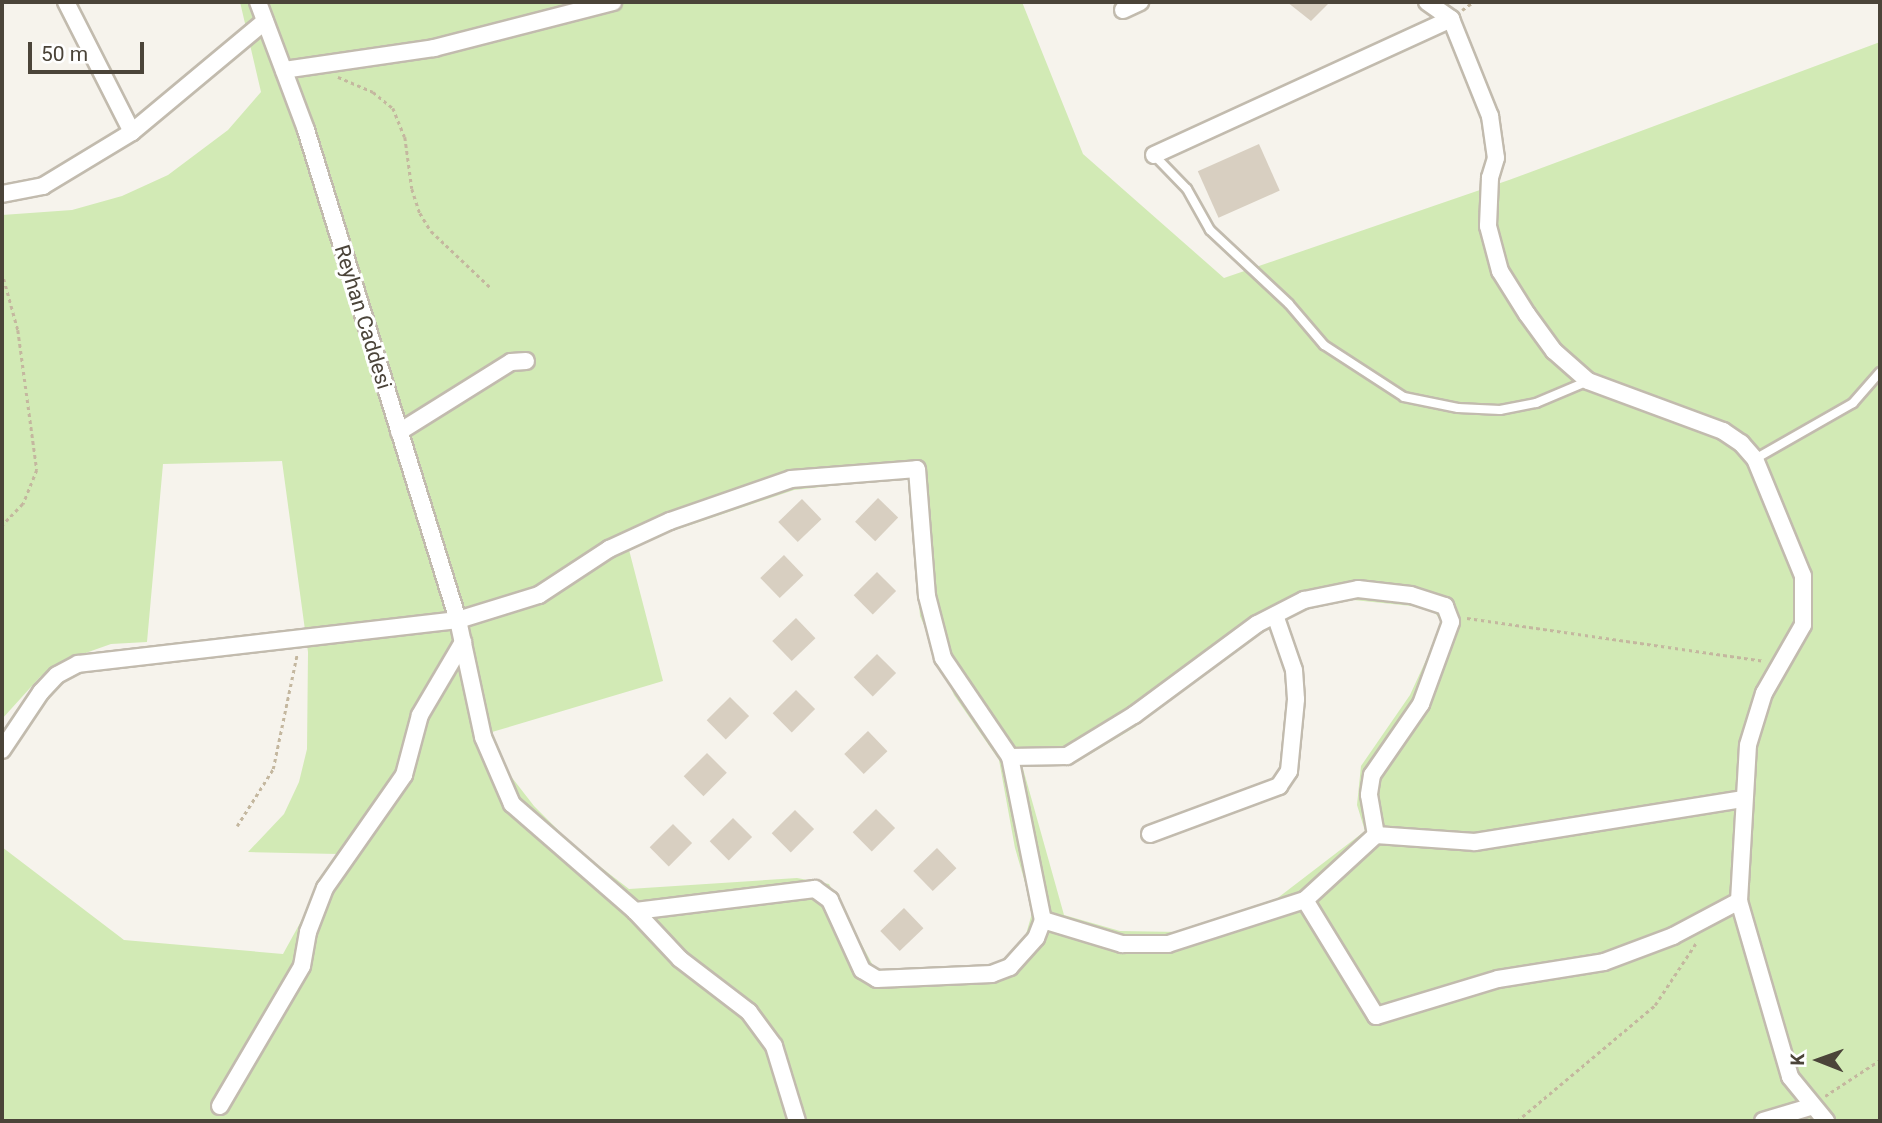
<!DOCTYPE html>
<html>
<head>
<meta charset="utf-8">
<style>
  body { margin:0 }
  #map { position:relative; width:1882px; height:1123px; overflow:hidden; background:#f6f3ec; font-family:Roboto,sans-serif }
  div>[style] { position:absolute }
  [style*='--x'] { left:calc(var(--x)*1px); top:calc(var(--y)*1px); width:calc(var(--w)*1px); rotate:calc(var(--a)*1deg) }
  .green>* { inset:0; background:#d2eab5 }
  .building>* { inset:0; background:#d8cfc1; transform-origin:0 0 }
  .path>* { height:2.5px; margin-top:-1.25px; transform-origin:0; background:repeating-linear-gradient(90deg,#c4b79f 0 3.5px,transparent 0 7px) }
  .roads { filter:drop-shadow(2px 0 #c2bbae) drop-shadow(-2px 0 #c2bbae) drop-shadow(0 2px #c2bbae) drop-shadow(0 -2px #c2bbae) }
  .service>* { height:8px; margin:-4px; padding:0 4px; transform-origin:4px; border-radius:4px; background:#fff }
  .minor>* { height:16px; margin:-8px; padding:0 8px; transform-origin:8px; border-radius:8px; background:#fff }
  span { translate:-50% -50%; white-space:nowrap; text-align:center; line-height:1.15; -webkit-text-stroke:6px #fff; paint-order:stroke }
  .street-label { font-size:21px; color:#4b4439 }
  .frame { position:absolute; inset:0; border:4px solid #4b4439; pointer-events:none }
  .north { position:absolute; left:1784px; top:1025px; width:70px; height:70px; -webkit-text-stroke:5px #fff; paint-order:stroke; rotate:271deg; font-size:19px; font-weight:700; line-height:28px; text-align:center; color:#4b4439 }
  .north::after { content:''; display:block; margin:auto; width:24px; height:32px; background:#4b4439; clip-path:polygon(50% 0,100% 100%,50% 72%,0 100%) }
  .scale { position:absolute; left:28px; top:42px; width:116px; height:32px; box-sizing:border-box; border:4px solid #4b4439; border-top:0; padding-left:9px; font-size:21px; line-height:24px; white-space:nowrap; color:#4b4439; -webkit-text-stroke:5px #fff; paint-order:stroke }
</style>
</head>
<body>
<div id="map">
  <div class="green">
    <i style="clip-path:polygon(evenodd,240px 2px,1022px 2px,1083px 154px,1224px 278px,1509px 180px,1880px 42px,1880px 1121px,2px 1121px,2px 847px,124px 940px,283px 954px,338px 854px,248px 852px,284px 814px,299px 782px,307px 749px,308px 652px,282px 461px,163px 464px,147px 642px,111px 644px,63px 661px,40px 677px,2px 719px,2px 215px,72px 210px,122px 196px,168px 175px,228px 130px,261px 92px,240px 2px,909px 477px,920px 616px,954px 695px,999px 760px,1015px 848px,1033px 910px,1024px 941px,1010px 957px,984px 971px,876px 971px,829px 884px,797px 878px,629px 889px,576px 848px,534px 806px,503px 766px,492px 732px,663px 681px,628px 546px,794px 490px,909px 477px,240px 2px,1344px 599px,1431px 608px,1443px 623px,1410px 695px,1361px 766px,1357px 805px,1365px 831px,1275px 900px,1180px 932px,1120px 931px,1064px 915px,1022px 765px,1077px 762px,1135px 727px,1270px 625px,1315px 603px,1344px 599px)"></i>
  </div>
  <div class="building">
    <i style="clip-path:polygon(1287px 2px,1330px 2px,1311px 21px)"></i>
    <i style="left:1259px;top:144px;width:51px;height:67px;rotate:66deg"></i>
    <i style="left:878px;top:498px;width:28px;height:33px;rotate:44deg"></i>
    <i style="left:802px;top:499px;width:28px;height:33px;rotate:46deg"></i>
    <i style="left:784px;top:555px;width:28px;height:33px;rotate:46deg"></i>
    <i style="left:877px;top:572px;width:27px;height:33px;rotate:45deg"></i>
    <i style="left:796px;top:618px;width:28px;height:33px;rotate:46deg"></i>
    <i style="left:877px;top:654px;width:27px;height:33px;rotate:45deg"></i>
    <i style="left:796px;top:690px;width:27px;height:33px;rotate:45deg"></i>
    <i style="left:730px;top:697px;width:27px;height:33px;rotate:45deg"></i>
    <i style="left:868px;top:731px;width:28px;height:33px;rotate:46deg"></i>
    <i style="left:707px;top:753px;width:28px;height:33px;rotate:45deg"></i>
    <i style="left:876px;top:809px;width:27px;height:33px;rotate:45deg"></i>
    <i style="left:795px;top:810px;width:27px;height:33px;rotate:45deg"></i>
    <i style="left:733px;top:818px;width:27px;height:33px;rotate:45deg"></i>
    <i style="left:673px;top:824px;width:27px;height:33px;rotate:45deg"></i>
    <i style="left:937px;top:848px;width:28px;height:33px;rotate:46deg"></i>
    <i style="left:904px;top:908px;width:28px;height:33px;rotate:46deg"></i>
  </div>
  <div class="path">
    <i style="--x:1462;--y:10;--w:14;--a:-36"></i>
    <i style="--x:338;--y:77;--w:38;--a:23"></i>
    <i style="--x:373;--y:92;--w:26;--a:39"></i>
    <i style="--x:393;--y:108;--w:31;--a:68"></i>
    <i style="--x:405;--y:137;--w:52;--a:82.3"></i>
    <i style="--x:412;--y:189;--w:25;--a:72"></i>
    <i style="--x:420;--y:213;--w:21;--a:59"></i>
    <i style="--x:431;--y:231;--w:83;--a:43.5"></i>
    <i style="--x:2;--y:272;--w:60;--a:74.6"></i>
    <i style="--x:18;--y:330;--w:141;--a:82.3"></i>
    <i style="--x:37;--y:470;--w:37;--a:112"></i>
    <i style="--x:23;--y:504;--w:30;--a:134"></i>
    <i style="--x:1467;--y:618;--w:301;--a:8.2"></i>
    <i style="--x:237;--y:826;--w:67;--a:-57.7"></i>
    <i style="--x:273;--y:769;--w:117;--a:-78.2"></i>
    <i style="--x:1825;--y:1096;--w:66;--a:-33.2"></i>
    <i style="--x:1517;--y:1121;--w:180;--a:-40"></i>
    <i style="--x:1655;--y:1005;--w:74;--a:-56.5"></i>
  </div>
  <div class="roads">
    <div class="service">
      <i style="--x:1154;--y:155;--w:47;--a:45.9"></i>
      <i style="--x:1187;--y:189;--w:47;--a:60.7"></i>
      <i style="--x:1210;--y:230;--w:108;--a:43.1"></i>
      <i style="--x:1289;--y:304;--w:54;--a:49.5"></i>
      <i style="--x:1324;--y:345;--w:95;--a:33"></i>
      <i style="--x:1404;--y:397;--w:55;--a:11.5"></i>
      <i style="--x:1458;--y:408;--w:42;--a:2.7"></i>
      <i style="--x:1500;--y:410;--w:37;--a:-11"></i>
      <i style="--x:1536;--y:403;--w:56;--a:-22.9"></i>
      <i style="--x:1755;--y:459;--w:113;--a:-29.7"></i>
      <i style="--x:1853;--y:403;--w:41;--a:-48.9"></i>
    </div>
    <div class="minor">
      <i style="--x:66;--y:2;--w:146;--a:63.1"></i>
      <i style="--x:132;--y:132;--w:173;--a:-39.8"></i>
      <i style="--x:258;--y:2;--w:137;--a:69.4"></i>
      <i style="--x:306;--y:130;--w:513;--a:72.77"></i>
      <i style="--x:458;--y:620;--w:120;--a:77.9"></i>
      <i style="--x:483;--y:737;--w:73;--a:66.6"></i>
      <i style="--x:512;--y:804;--w:163;--a:41"></i>
      <i style="--x:635;--y:911;--w:66;--a:46.8"></i>
      <i style="--x:680;--y:959;--w:87;--a:37.5"></i>
      <i style="--x:749;--y:1012;--w:42;--a:53.7"></i>
      <i style="--x:774;--y:1046;--w:78;--a:73"></i>
      <i style="--x:1427;--y:2;--w:29;--a:35"></i>
      <i style="--x:1451;--y:19;--w:105;--a:68.1"></i>
      <i style="--x:1490;--y:116;--w:42;--a:81.9"></i>
      <i style="--x:1496;--y:158;--w:21;--a:107"></i>
      <i style="--x:1490;--y:178;--w:48;--a:92.4"></i>
      <i style="--x:1488;--y:226;--w:47;--a:75.1"></i>
      <i style="--x:1500;--y:271;--w:51;--a:57.9"></i>
      <i style="--x:1527;--y:314;--w:46;--a:53.9"></i>
      <i style="--x:1554;--y:351;--w:45;--a:41.4"></i>
      <i style="--x:1588;--y:381;--w:144;--a:20.3"></i>
      <i style="--x:1723;--y:431;--w:22;--a:34"></i>
      <i style="--x:1741;--y:443;--w:21;--a:49"></i>
      <i style="--x:1755;--y:459;--w:126;--a:67.7"></i>
      <i style="--x:1803;--y:576;--w:49;--a:90"></i>
      <i style="--x:1803;--y:625;--w:78;--a:119.8"></i>
      <i style="--x:1764;--y:693;--w:54;--a:107.1"></i>
      <i style="--x:1748;--y:745;--w:156;--a:93.3"></i>
      <i style="--x:1739;--y:901;--w:183;--a:73.8"></i>
      <i style="--x:1790;--y:1077;--w:57;--a:50.7"></i>
      <i style="--x:1123;--y:10;--w:19;--a:-25"></i>
      <i style="--x:284;--y:70;--w:152;--a:-8.3"></i>
      <i style="--x:434;--y:48;--w:185;--a:-14.4"></i>
      <i style="--x:1154;--y:155;--w:327;--a:-24.6"></i>
      <i style="--x:2;--y:194;--w:42;--a:-11"></i>
      <i style="--x:43;--y:186;--w:104;--a:-31.2"></i>
      <i style="--x:399;--y:432;--w:132;--a:-32"></i>
      <i style="--x:511;--y:362;--w:15;--a:-4"></i>
      <i style="--x:2;--y:750;--w:70;--a:-56.1"></i>
      <i style="--x:41;--y:692;--w:23;--a:-47"></i>
      <i style="--x:57;--y:675;--w:24;--a:-28"></i>
      <i style="--x:78;--y:664;--w:383;--a:-6.6"></i>
      <i style="--x:458;--y:620;--w:85;--a:-17.2"></i>
      <i style="--x:539;--y:595;--w:84;--a:-33.3"></i>
      <i style="--x:609;--y:549;--w:67;--a:-24.7"></i>
      <i style="--x:670;--y:521;--w:128;--a:-19.1"></i>
      <i style="--x:791;--y:479;--w:126;--a:-4.5"></i>
      <i style="--x:917;--y:469;--w:127;--a:85.5"></i>
      <i style="--x:927;--y:596;--w:64;--a:75.5"></i>
      <i style="--x:943;--y:658;--w:120;--a:55.9"></i>
      <i style="--x:1010;--y:757;--w:166;--a:78.6"></i>
      <i style="--x:1043;--y:920;--w:19;--a:111"></i>
      <i style="--x:1036;--y:938;--w:39;--a:132"></i>
      <i style="--x:1010;--y:967;--w:19;--a:159"></i>
      <i style="--x:992;--y:974;--w:115;--a:177.5"></i>
      <i style="--x:877;--y:979;--w:17;--a:-149"></i>
      <i style="--x:862;--y:970;--w:77;--a:-114.6"></i>
      <i style="--x:830;--y:900;--w:19;--a:-144"></i>
      <i style="--x:815;--y:889;--w:181;--a:173"></i>
      <i style="--x:1010;--y:757;--w:57;--a:-1"></i>
      <i style="--x:1067;--y:756;--w:79;--a:-31.5"></i>
      <i style="--x:1134;--y:715;--w:153;--a:-36.5"></i>
      <i style="--x:1257;--y:624;--w:53;--a:-27.1"></i>
      <i style="--x:1304;--y:600;--w:55;--a:-11.5"></i>
      <i style="--x:1358;--y:589;--w:53;--a:6.5"></i>
      <i style="--x:1411;--y:595;--w:36;--a:18"></i>
      <i style="--x:1445;--y:606;--w:17;--a:69"></i>
      <i style="--x:1451;--y:622;--w:87;--a:110.1"></i>
      <i style="--x:1421;--y:704;--w:86;--a:124.6"></i>
      <i style="--x:1372;--y:775;--w:20;--a:99"></i>
      <i style="--x:1369;--y:795;--w:41;--a:80.1"></i>
      <i style="--x:1150;--y:834;--w:138;--a:-20.4"></i>
      <i style="--x:1279;--y:786;--w:18;--a:-56"></i>
      <i style="--x:1289;--y:771;--w:72;--a:-84.4"></i>
      <i style="--x:1296;--y:699;--w:29;--a:-94"></i>
      <i style="--x:1294;--y:670;--w:58;--a:-109.1"></i>
      <i style="--x:1305;--y:900;--w:136;--a:58.5"></i>
      <i style="--x:1376;--y:1016;--w:127;--a:-16.9"></i>
      <i style="--x:1498;--y:979;--w:107;--a:-9.1"></i>
      <i style="--x:1604;--y:962;--w:74;--a:-20.6"></i>
      <i style="--x:1673;--y:936;--w:75;--a:-27.9"></i>
      <i style="--x:1043;--y:920;--w:83;--a:16.9"></i>
      <i style="--x:1122;--y:944;--w:46;--a:0"></i>
      <i style="--x:1168;--y:944;--w:144;--a:-17.8"></i>
      <i style="--x:1305;--y:900;--w:96;--a:-42.5"></i>
      <i style="--x:1376;--y:835;--w:99;--a:4"></i>
      <i style="--x:1475;--y:842;--w:272;--a:-9.1"></i>
      <i style="--x:220;--y:1106;--w:162;--a:-59.6"></i>
      <i style="--x:302;--y:966;--w:35;--a:-80"></i>
      <i style="--x:308;--y:932;--w:47;--a:-68.9"></i>
      <i style="--x:325;--y:888;--w:138;--a:-55"></i>
      <i style="--x:404;--y:775;--w:62;--a:-75.1"></i>
      <i style="--x:420;--y:715;--w:85;--a:-59.5"></i>
      <i style="--x:1763;--y:1121;--w:49;--a:-16.6"></i>
    </div>
  </div>
  <div class="street-label">
    <span style="left:363px;top:317px;rotate:73deg">Reyhan Caddesi</span>
  </div>
  <div class="frame"></div>
  <div class="north">K</div>
  <div class="scale">50 m</div>
</div>
</body>
</html>
